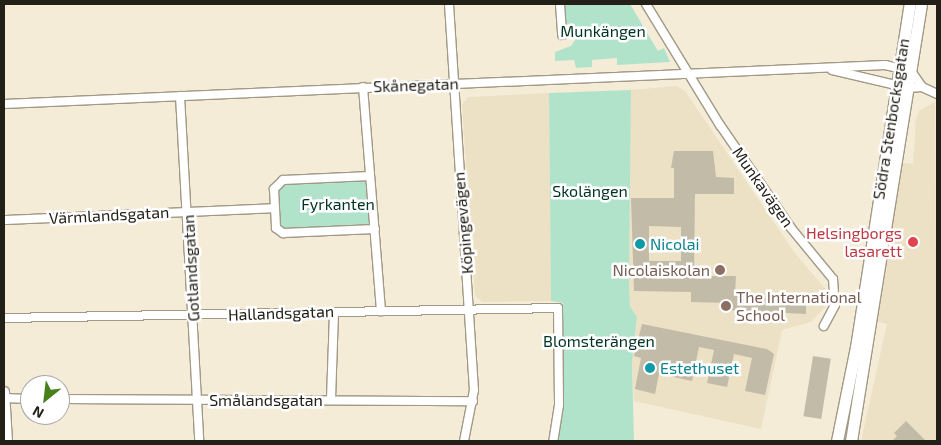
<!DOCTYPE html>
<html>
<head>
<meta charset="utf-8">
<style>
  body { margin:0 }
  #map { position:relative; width:941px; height:445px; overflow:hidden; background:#f4ecd7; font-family:"Exo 2",sans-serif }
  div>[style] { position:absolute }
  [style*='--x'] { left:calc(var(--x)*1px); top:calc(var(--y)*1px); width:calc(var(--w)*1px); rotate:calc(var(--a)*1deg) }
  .built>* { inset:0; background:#ece1c5 }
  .green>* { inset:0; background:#b1e3cb }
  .building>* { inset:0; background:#c2bba7; transform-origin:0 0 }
  .roads { filter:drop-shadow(1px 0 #a19986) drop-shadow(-1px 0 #a19986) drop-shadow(0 1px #a19986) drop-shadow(0 -1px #a19986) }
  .minor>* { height:8px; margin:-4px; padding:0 4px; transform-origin:4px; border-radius:4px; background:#fff }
  .tertiary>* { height:10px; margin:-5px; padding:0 5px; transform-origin:5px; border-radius:5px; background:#fff }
  .secondary>* { height:11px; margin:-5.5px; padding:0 5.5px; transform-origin:5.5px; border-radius:5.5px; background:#fff }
  .dots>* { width:14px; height:14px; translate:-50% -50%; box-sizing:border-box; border:2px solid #fff; border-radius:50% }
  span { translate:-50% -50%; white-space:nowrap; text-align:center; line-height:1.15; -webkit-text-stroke:5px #fff; paint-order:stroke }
  .park-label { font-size:16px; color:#003221 }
  .street-label { font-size:16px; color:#232018 }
  .health-label { font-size:16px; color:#be3a42 }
  .right { translate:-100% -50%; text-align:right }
  .culture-label { font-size:16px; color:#0d838f }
  .left { translate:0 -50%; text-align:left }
  .education-label { font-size:16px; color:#785e54 }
  .frame { position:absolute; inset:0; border:5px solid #232018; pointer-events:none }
  .north { position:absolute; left:20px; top:375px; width:50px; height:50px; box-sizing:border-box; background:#fff; border:1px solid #a7a6a3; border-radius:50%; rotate:209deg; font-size:14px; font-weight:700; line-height:20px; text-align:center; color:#232018 }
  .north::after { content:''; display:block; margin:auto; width:18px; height:22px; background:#48811b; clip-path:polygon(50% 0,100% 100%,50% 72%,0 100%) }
</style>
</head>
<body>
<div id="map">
  <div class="built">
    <i style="clip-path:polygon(677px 86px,685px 91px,794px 252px,830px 294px,825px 307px,811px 322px,782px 330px,761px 429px,634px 401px,632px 363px,637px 320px,630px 307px,629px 288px,631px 90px)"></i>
    <i style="clip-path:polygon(549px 93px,551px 301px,482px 302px,475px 296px,462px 105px,468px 97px)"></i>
    <i style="clip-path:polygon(935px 102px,937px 441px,861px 441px,887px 324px,877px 321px,902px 163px,913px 164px,916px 118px,920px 110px)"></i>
  </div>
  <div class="green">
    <i style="clip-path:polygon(565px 4px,630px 4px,658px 51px,664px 48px,670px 62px,617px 65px,617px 58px,592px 60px,592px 67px,576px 68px,574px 60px,555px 61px,555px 52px,571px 46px,575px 40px,563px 14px)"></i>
    <i style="clip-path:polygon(631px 90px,629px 288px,630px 306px,637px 317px,632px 363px,634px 441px,557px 441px,564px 406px,563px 303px,551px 301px,549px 93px)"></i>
    <i style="clip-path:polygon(361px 179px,367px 184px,371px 222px,366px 226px,286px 230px,280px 226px,278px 190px,283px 184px)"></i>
  </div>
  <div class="building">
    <i style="clip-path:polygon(evenodd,674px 151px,713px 151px,716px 177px,734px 178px,734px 194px,695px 194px,694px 276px,736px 276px,735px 295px,806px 299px,806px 314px,727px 310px,727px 303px,691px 302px,691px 292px,634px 291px,631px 198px,674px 198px,674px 168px,671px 168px,674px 151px,649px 226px,681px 227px,681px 261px,649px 261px,649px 226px)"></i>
    <i style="clip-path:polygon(642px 324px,767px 349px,774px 354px,765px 395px,745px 391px,752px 358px,734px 354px,727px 387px,707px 383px,714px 350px,699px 347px,692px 381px,659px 374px,655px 394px,635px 389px,641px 358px,634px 356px)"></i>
    <i style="left:813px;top:356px;width:18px;height:61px;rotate:9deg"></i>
    <i style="clip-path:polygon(906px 421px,926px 441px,892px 441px,897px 436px,894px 433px)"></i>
  </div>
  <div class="roads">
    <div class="minor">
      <i style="--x:449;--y:4;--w:387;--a:86.3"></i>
      <i style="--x:474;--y:390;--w:52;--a:101.1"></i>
      <i style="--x:560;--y:4;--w:31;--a:86"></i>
      <i style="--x:646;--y:4;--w:142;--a:58.6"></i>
      <i style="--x:720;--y:125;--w:125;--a:55.4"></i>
      <i style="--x:791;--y:228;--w:66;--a:50.5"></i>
      <i style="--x:833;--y:279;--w:26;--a:86"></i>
      <i style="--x:835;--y:305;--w:24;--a:118"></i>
      <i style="--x:832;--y:70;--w:78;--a:13.3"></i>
      <i style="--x:908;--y:88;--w:14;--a:-4"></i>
      <i style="--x:922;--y:87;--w:17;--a:25"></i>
      <i style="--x:363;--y:87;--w:225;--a:85.4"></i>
      <i style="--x:180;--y:96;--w:346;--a:86.8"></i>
      <i style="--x:4;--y:104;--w:882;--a:-2.53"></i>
      <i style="--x:885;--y:65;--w:27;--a:13"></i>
      <i style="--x:911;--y:71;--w:19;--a:55"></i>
      <i style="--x:370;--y:176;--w:87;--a:177.4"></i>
      <i style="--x:283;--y:180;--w:13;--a:135"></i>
      <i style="--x:274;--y:189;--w:19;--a:87"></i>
      <i style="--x:275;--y:208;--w:20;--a:87"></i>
      <i style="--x:276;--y:228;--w:9;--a:36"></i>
      <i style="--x:283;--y:233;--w:92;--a:-2.5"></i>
      <i style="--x:4;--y:220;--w:271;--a:-2.5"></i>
      <i style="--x:4;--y:318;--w:554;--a:-1.03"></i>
      <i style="--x:558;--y:308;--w:97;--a:89.4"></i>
      <i style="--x:559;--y:405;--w:36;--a:99"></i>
      <i style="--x:4;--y:398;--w:26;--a:2"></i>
      <i style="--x:60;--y:399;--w:413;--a:0.3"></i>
      <i style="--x:331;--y:399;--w:87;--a:-88"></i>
    </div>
    <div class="tertiary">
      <i style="--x:4;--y:392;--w:49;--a:86.5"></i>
    </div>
    <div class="secondary">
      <i style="--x:837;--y:441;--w:96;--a:-78.6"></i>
      <i style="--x:856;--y:347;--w:347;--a:-81.1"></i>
      <i style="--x:851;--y:441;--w:443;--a:-80.9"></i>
    </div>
  </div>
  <div class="dots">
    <i style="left:913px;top:242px;background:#e0444e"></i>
    <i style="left:640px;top:244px;background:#0f9aa8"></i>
    <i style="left:720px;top:270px;background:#8d6e63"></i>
    <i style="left:726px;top:306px;background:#8d6e63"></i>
    <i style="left:650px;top:368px;background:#0f9aa8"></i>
  </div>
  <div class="park-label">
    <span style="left:603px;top:31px">Munkängen</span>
    <span style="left:590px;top:191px">Skolängen</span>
    <span style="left:338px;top:204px">Fyrkanten</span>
    <span style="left:599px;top:341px">Blomsterängen</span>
  </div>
  <div class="street-label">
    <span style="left:416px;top:85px;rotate:-2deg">Skånegatan</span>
    <span style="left:891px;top:119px;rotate:-81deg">Södra Stenbocksgatan</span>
    <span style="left:763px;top:187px;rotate:55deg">Munkavägen</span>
    <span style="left:109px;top:215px;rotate:-3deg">Värmlandsgatan</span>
    <span style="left:463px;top:223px;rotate:-95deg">Köpingevägen</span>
    <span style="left:191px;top:268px;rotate:-93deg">Gotlandsgatan</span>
    <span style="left:281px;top:313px;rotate:-2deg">Hallandsgatan</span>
    <span style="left:266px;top:400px">Smålandsgatan</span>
  </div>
  <div class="health-label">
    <span class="right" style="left:902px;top:242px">Helsingborgs<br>lasarett</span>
  </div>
  <div class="culture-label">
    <span class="left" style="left:650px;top:244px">Nicolai</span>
    <span class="left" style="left:660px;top:368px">Estethuset</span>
  </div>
  <div class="education-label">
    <span class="right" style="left:710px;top:270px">Nicolaiskolan</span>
    <span class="left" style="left:736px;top:306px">The International<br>School</span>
  </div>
  <div class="frame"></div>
  <div class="north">N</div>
</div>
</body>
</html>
